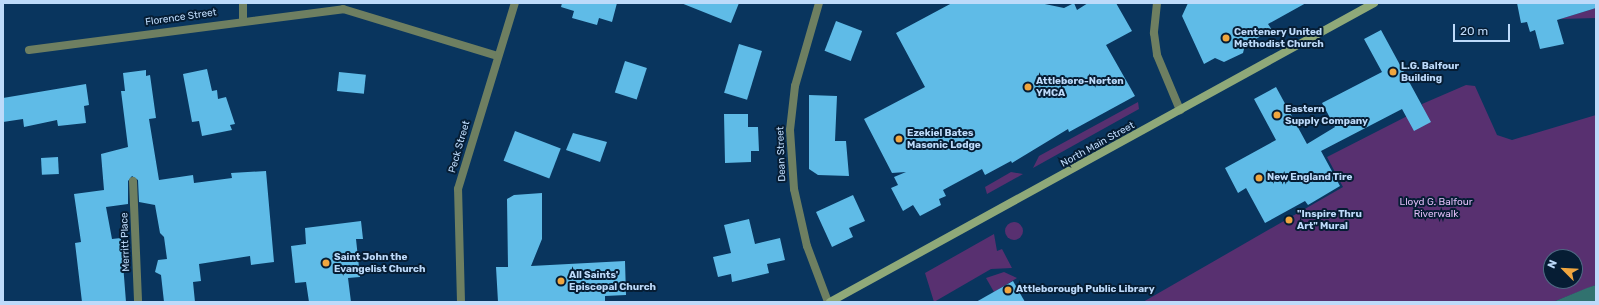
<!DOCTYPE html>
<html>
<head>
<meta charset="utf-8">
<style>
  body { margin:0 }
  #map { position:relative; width:1599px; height:305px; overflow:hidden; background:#09355e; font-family:Rubik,sans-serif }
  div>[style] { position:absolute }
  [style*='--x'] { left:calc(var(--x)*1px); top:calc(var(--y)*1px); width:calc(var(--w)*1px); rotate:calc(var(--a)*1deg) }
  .green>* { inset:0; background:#583070 }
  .round { border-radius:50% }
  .water>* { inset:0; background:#31726f }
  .building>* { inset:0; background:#5fbbe7; transform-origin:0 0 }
  .minor>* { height:8px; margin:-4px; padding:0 4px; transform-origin:4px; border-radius:4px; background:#6e7f61 }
  .secondary>* { height:8px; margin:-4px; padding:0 4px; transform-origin:4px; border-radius:4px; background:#8fa979 }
  .dots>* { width:11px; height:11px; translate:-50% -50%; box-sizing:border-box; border:2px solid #061d34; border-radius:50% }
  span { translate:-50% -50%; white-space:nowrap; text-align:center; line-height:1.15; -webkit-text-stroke:4px #061d34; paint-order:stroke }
  .street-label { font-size:10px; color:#bddafa }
  .poi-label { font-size:10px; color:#bddafa; font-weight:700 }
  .left { translate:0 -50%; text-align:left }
  .park-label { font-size:10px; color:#debcf4 }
  .frame { position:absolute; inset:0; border:4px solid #bddafa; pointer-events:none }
  .north { position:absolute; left:1543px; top:249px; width:40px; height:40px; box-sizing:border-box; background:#061d34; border:1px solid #4f6983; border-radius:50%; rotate:294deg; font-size:11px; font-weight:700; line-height:16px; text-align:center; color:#bddafa }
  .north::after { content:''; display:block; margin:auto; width:14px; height:18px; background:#f0a63f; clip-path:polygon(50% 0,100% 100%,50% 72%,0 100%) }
  .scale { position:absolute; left:1453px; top:24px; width:57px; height:18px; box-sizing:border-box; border:2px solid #bddafa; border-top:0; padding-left:5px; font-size:12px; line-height:14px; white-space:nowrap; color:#bddafa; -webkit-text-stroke:3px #061d34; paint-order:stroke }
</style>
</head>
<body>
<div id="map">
  <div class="green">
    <i style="clip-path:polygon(1596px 8px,1596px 18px,1560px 19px)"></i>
    <i style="clip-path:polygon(evenodd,1466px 85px,1475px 86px,1497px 135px,1512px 140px,1596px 115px,1596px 285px,1553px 302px,1143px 302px,1343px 187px,1327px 157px,1423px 108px,1422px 104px,1466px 85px,1551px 257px,1575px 257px,1575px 281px,1551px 281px,1551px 257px)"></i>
    <i style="clip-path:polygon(1138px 102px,1139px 109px,1033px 168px,1039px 156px)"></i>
    <i style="clip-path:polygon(1011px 172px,1023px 174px,987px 194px,985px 187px)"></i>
    <i class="round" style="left:1005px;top:222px;width:18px;height:18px"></i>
    <i style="clip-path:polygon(994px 234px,997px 251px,1002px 249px,1012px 268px,991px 269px,934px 302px,925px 273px)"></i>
    <i style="clip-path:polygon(1004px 272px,1017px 278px,994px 292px,986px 278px)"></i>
  </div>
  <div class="water">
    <i style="clip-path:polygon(1596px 285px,1596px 302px,1553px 302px,1587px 288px)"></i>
  </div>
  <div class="building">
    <i style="clip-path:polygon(562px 3px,617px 3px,612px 22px,599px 18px,597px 25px,572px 18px,574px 11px,561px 7px)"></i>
    <i style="clip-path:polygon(681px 3px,739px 3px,731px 23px)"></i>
    <i style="clip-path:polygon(952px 3px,1040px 3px,1064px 8px,1074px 3px,1077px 10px,1088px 3px,1116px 3px,1132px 31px,1106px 45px,1135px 96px,1069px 132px,1068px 129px,1012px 163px,1011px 161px,985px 175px,982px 169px,943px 190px,946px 196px,939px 199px,941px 205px,920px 216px,913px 205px,903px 211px,891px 188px,898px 185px,894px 177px,906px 172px,892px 173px,864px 119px,925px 87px,896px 33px)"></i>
    <i style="clip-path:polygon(1188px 3px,1306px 3px,1268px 24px,1272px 30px,1245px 45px,1243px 53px,1224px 62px,1215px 58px,1204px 64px,1182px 16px)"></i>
    <i style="clip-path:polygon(1517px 3px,1596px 3px,1596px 8px,1557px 20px,1564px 44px,1540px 49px,1535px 30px,1530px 32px,1527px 22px,1521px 23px)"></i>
    <i style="left:836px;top:21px;width:28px;height:32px;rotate:21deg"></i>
    <i style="clip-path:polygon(1381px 30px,1431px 122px,1414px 131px,1402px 109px,1321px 151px,1340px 186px,1308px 205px,1305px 201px,1265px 223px,1246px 188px,1238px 193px,1225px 168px,1276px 140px,1254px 99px,1276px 87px,1307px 144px,1335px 127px,1322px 103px,1382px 72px,1364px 39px)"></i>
    <i style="left:739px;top:44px;width:24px;height:51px;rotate:17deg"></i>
    <i style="left:625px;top:61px;width:23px;height:33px;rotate:18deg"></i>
    <i style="clip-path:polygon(207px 69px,212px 91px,217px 90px,218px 99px,226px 97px,235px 124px,230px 125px,232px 130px,202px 136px,199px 121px,192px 122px,183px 74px)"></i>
    <i style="clip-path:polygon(146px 70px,146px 76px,150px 75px,156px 118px,149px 119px,159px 180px,193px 175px,194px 183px,232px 178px,231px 173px,266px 171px,274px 262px,251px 265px,250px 256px,199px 264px,201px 281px,193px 282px,195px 302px,164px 302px,161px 275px,155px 272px,158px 260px,167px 259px,164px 237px,160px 233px,155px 205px,139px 202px,138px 180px,132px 176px,128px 181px,128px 204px,106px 207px,112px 239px,121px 238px,126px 302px,82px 302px,75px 243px,81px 242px,74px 194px,104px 190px,101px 154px,128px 147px,121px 91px,125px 91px,123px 73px)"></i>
    <i style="left:339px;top:72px;width:27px;height:19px;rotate:6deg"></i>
    <i style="clip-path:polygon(86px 84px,89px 105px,84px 106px,86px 123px,58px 126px,57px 120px,24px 127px,23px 119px,3px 122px,3px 98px)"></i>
    <i style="clip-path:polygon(809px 95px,837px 96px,835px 141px,846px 141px,849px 176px,818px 175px,809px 169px)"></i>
    <i style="clip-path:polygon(724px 114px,748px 114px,748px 127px,758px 127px,759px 151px,751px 151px,751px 162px,725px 163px)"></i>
    <i style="left:515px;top:131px;width:49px;height:32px;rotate:21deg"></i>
    <i style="clip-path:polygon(573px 133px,607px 142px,600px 162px,566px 150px)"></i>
    <i style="left:58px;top:157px;width:17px;height:17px;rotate:87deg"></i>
    <i style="clip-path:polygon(542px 193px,542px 239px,531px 266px,625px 261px,626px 295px,605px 296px,605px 302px,498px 302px,496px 267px,508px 267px,507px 199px,514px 195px)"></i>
    <i style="clip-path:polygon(853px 195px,865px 221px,849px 228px,853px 237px,832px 247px,816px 212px)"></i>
    <i style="clip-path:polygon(749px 219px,755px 244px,780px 238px,785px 260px,767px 264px,769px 273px,732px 282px,731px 274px,718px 277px,713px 257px,731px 253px,724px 225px)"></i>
    <i style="clip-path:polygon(361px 221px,363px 239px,356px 239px,360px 277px,348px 278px,351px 302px,309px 302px,306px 282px,295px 283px,291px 246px,306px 244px,305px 228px)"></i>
    <i style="clip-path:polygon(1013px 281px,1025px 302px,976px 302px)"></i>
  </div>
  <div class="minor">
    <i style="--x:243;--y:3;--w:17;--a:90"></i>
    <i style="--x:819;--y:3;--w:86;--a:106.1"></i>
    <i style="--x:795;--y:86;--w:44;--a:96.5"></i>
    <i style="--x:790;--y:130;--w:59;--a:86.1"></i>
    <i style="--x:794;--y:189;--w:58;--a:77.2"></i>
    <i style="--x:807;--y:246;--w:60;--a:69.4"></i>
    <i style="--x:1157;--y:3;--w:30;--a:96"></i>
    <i style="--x:1154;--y:33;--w:22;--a:82"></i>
    <i style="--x:1157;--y:55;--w:60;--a:67.3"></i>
    <i style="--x:29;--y:50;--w:317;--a:-7.4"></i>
    <i style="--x:343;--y:9;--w:162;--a:16.9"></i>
    <i style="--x:133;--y:181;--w:121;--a:87.6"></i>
    <i style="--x:461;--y:302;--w:113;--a:-91.5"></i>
    <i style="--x:458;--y:189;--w:195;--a:-73"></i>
  </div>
  <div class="secondary">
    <i style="--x:830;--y:302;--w:621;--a:-28.79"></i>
  </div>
  <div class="dots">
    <i style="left:1226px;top:38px;background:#f0a63f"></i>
    <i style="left:1393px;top:72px;background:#f0a63f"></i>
    <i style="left:1028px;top:87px;background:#f0a63f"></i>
    <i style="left:1277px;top:115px;background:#f0a63f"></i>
    <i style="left:899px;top:139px;background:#f0a63f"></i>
    <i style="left:1259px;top:178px;background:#f0a63f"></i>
    <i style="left:1289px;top:220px;background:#f0a63f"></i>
    <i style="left:326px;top:263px;background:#f0a63f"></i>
    <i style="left:561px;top:281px;background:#f0a63f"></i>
    <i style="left:1008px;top:290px;background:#f0a63f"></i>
  </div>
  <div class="street-label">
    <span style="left:181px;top:18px;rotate:-8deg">Florence Street</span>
    <span style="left:1098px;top:145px;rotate:-29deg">North Main Street</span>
    <span style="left:460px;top:147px;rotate:-74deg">Peck Street</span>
    <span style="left:782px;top:154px;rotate:-92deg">Dean Street</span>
    <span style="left:126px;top:242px;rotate:-92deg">Merritt Place</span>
  </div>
  <div class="poi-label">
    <span class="left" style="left:1234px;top:38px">Centenery United<br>Methodist Church</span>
    <span class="left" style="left:1401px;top:72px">L.G. Balfour<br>Building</span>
    <span class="left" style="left:1036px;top:87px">Attleboro-Norton<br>YMCA</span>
    <span class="left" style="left:1285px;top:115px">Eastern<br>Supply Company</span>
    <span class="left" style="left:907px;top:139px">Ezekiel Bates<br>Masonic Lodge</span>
    <span class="left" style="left:1267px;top:178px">New England Tire</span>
    <span class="left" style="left:1297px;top:220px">"Inspire Thru<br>Art" Mural</span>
    <span class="left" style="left:334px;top:263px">Saint John the<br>Evangelist Church</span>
    <span class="left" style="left:569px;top:281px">All Saints'<br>Episcopal Church</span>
    <span class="left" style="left:1016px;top:290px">Attleborough Public Library</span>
  </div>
  <div class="park-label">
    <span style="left:1436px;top:208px">Lloyd G. Balfour<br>Riverwalk</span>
  </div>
  <div class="frame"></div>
  <div class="north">N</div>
  <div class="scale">20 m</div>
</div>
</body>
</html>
